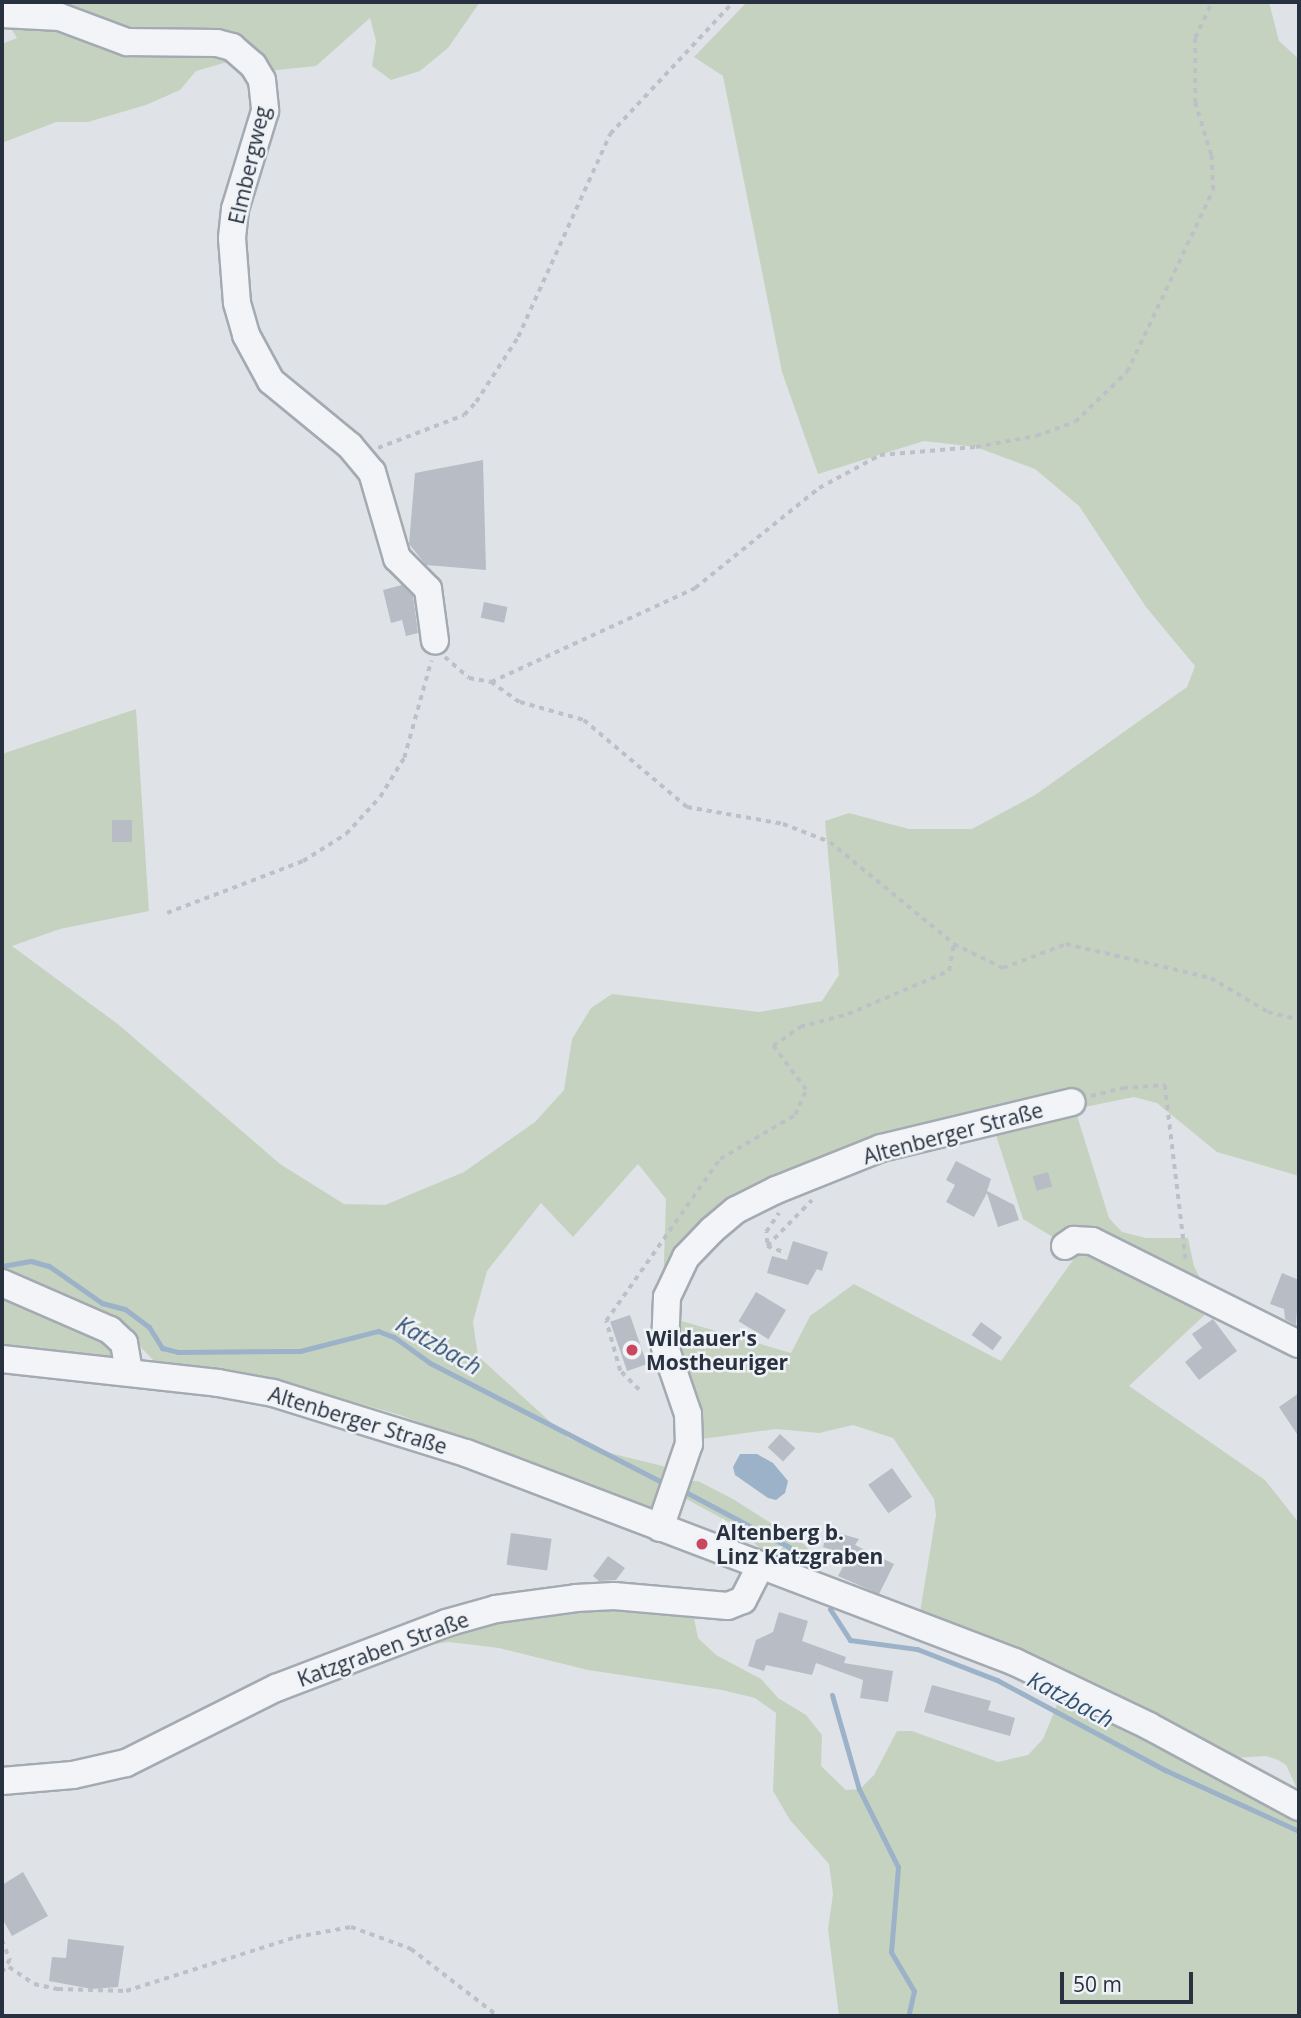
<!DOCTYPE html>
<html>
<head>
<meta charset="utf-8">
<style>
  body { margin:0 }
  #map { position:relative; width:1301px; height:2018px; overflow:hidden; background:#dfe3e8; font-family:"Open Sans",sans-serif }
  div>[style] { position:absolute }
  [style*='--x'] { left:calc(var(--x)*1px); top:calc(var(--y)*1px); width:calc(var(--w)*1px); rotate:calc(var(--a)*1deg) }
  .green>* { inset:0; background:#c6d2c0 }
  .water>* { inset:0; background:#9bb2c8 }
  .stream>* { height:5px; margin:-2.5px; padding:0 2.5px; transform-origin:2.5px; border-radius:2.5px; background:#9bb2c8 }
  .building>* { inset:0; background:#b7bcc5; transform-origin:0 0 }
  .path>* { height:3.5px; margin-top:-1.75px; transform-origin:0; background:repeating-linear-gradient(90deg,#bdc1c7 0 5px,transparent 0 10px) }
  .roads { filter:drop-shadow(2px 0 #a4aab2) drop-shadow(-2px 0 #a4aab2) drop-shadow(0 2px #a4aab2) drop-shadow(0 -2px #a4aab2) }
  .minor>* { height:26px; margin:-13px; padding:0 13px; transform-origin:13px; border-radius:13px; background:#f2f4f7 }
  .dots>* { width:19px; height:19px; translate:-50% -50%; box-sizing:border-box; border:4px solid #eff2f6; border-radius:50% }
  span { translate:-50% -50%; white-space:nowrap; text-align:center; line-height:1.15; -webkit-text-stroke:5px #eff2f6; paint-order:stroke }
  .street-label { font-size:21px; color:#28313f }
  .poi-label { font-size:21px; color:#28313f; font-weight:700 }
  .left { translate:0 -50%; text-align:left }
  .water-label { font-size:23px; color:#335272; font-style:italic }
  .frame { position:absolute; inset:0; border:4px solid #28313f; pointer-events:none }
  .scale { position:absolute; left:1060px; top:1972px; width:133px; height:32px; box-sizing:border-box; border:4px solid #28313f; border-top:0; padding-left:9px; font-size:21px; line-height:24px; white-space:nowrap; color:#28313f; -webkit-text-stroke:5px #eff2f6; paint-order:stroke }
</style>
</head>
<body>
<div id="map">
  <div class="green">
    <i style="clip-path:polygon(5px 2px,480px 2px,448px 48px,420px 71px,391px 80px,372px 66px,376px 41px,370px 18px,316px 66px,268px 71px,169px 39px)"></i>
    <i style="clip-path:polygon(747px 2px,1269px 2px,1279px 41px,1299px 59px,1299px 1176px,1217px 1152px,1157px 1103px,1134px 1097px,1075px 1109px,1109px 1218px,1122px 1232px,1146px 1238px,1188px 1238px,1194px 1266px,1207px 1292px,1061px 1242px,1023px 1219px,994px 1129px,751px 1196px,663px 1291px,666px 1199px,638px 1164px,573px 1237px,541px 1203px,487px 1271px,473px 1322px,478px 1356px,568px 1438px,597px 1450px,663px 1466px,668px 1473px,655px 1506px,646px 1511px,400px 1415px,322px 1393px,154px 1361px,124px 1330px,2px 1277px,2px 754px,136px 709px,149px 911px,60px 929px,12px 946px,119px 1025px,280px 1164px,344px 1204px,385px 1205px,464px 1172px,535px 1122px,564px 1090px,572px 1039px,591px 1008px,612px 994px,759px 1012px,822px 1001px,839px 975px,825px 821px,849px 813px,909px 829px,972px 829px,1035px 795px,1187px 687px,1195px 666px,1146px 607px,1079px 506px,1035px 469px,976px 447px,924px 441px,818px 474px,782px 372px,723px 76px,694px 57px)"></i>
    <i style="clip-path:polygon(56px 21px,149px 48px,238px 59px,196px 71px,180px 90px,146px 105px,88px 122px,56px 122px,2px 143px,2px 44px,17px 38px,7px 22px)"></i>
    <i style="clip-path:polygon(1083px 1246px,1212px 1308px,1129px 1386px,1265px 1480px,1299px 1523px,1299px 1793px,1286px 1765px,1278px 1760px,1266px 1756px,1233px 1758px,919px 1618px,936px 1515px,934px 1499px,893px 1438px,853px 1425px,819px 1433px,776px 1429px,702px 1439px,668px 1317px,791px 1353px,810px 1316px,854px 1284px,1001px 1361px)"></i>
    <i style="clip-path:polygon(2px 1289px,96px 1327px,120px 1360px,2px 1350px)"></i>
    <i style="clip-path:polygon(685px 1481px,698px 1481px,733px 1499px,805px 1545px,816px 1558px,819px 1575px,766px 1554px,736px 1526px,681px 1496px)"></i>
    <i style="clip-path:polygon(563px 1604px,693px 1613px,698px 1638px,716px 1655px,761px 1679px,778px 1698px,806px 1715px,822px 1735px,821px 1766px,846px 1790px,860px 1789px,874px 1775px,897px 1731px,912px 1731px,998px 1762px,1028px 1755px,1043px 1739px,1061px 1695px,1299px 1817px,1299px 2016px,839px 2016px,828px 1929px,833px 1894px,829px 1864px,790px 1820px,773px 1791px,776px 1713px,755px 1698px,722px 1690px,588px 1670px,499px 1648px,449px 1642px,394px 1650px)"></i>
  </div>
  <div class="water">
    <i style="clip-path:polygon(740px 1454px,757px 1454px,773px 1463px,788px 1481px,785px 1493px,776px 1500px,768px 1498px,735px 1475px,733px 1467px)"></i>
  </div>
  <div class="stream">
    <i style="--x:2;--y:1266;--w:29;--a:-10"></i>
    <i style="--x:31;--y:1261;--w:19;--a:16"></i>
    <i style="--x:49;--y:1266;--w:65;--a:34.9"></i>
    <i style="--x:102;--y:1303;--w:24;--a:15"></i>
    <i style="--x:125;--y:1309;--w:30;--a:37"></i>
    <i style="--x:149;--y:1327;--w:25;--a:58"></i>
    <i style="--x:162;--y:1348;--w:16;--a:14"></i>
    <i style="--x:178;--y:1352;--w:122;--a:-0.5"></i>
    <i style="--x:300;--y:1351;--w:81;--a:-14.4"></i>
    <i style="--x:378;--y:1331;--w:17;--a:21"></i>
    <i style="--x:394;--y:1337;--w:44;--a:35.8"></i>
    <i style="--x:430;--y:1363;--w:267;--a:27.2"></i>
    <i style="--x:680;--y:1489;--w:123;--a:28"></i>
    <i style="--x:789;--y:1547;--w:24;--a:54"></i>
    <i style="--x:830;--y:1609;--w:37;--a:57"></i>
    <i style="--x:850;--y:1640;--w:68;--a:7.7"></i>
    <i style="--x:917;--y:1649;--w:86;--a:21.2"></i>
    <i style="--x:997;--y:1680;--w:191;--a:28.2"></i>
    <i style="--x:1165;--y:1770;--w:147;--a:24.5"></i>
    <i style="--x:832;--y:1695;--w:98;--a:74"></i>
    <i style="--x:859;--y:1789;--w:87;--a:63.4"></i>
    <i style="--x:898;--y:1867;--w:85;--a:94.7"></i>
    <i style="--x:891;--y:1952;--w:45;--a:59.5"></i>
    <i style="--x:914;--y:1991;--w:26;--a:103"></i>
  </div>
  <div class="building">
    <i style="clip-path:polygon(483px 460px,486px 570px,426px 565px,409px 544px,415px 473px)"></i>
    <i style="clip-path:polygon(402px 585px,413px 596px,418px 633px,406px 636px,402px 620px,391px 623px,383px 590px)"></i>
    <i style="left:484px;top:602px;width:24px;height:16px;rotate:12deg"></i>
    <i style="left:112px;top:820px;width:20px;height:22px"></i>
    <i style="clip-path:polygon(956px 1161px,991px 1179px,987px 1191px,1014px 1205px,1019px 1220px,998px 1227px,987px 1193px,974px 1217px,946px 1202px,955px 1185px,946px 1180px)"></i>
    <i style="left:1048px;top:1172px;width:15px;height:16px;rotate:74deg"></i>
    <i style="clip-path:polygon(793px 1241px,828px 1252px,822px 1271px,817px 1269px,808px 1285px,767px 1273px,772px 1256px,787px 1260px)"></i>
    <i style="clip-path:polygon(1282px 1273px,1299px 1280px,1296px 1325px,1285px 1319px,1284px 1309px,1270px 1304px)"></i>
    <i style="left:756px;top:1292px;width:35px;height:34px;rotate:31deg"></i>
    <i style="left:630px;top:1315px;width:52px;height:21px;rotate:71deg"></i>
    <i style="clip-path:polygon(1213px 1319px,1237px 1351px,1199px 1380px,1185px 1362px,1202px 1348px,1192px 1334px)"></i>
    <i style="left:981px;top:1322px;width:26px;height:16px;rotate:36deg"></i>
    <i style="clip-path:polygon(1299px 1393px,1299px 1437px,1279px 1407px)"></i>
    <i style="left:780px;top:1434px;width:21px;height:18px;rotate:43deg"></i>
    <i style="left:892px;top:1468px;width:35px;height:29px;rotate:55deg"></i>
    <i style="clip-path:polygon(828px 1530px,859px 1539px,855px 1545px,894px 1564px,879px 1594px,838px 1576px,852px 1549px,848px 1555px,823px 1547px)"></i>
    <i style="left:511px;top:1533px;width:41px;height:32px;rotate:8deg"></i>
    <i style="clip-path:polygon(608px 1556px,625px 1568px,616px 1580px,599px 1581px,593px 1576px)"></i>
    <i style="clip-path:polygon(779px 1612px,808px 1621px,802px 1641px,846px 1657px,844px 1663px,893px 1671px,888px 1702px,860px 1698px,863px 1680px,816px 1663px,812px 1675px,766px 1665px,764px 1671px,748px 1666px,756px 1640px,773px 1632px)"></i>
    <i style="clip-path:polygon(932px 1685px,991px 1701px,988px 1710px,1015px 1718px,1010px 1736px,924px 1712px)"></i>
    <i style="clip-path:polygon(23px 1872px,48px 1916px,12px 1936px,2px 1918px,2px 1885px)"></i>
    <i style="clip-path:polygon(68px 1939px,124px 1946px,118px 1987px,92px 1989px,49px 1981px,52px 1957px,66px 1958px)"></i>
  </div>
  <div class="path">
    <i style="--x:378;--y:448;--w:92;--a:-21"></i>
    <i style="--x:464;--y:415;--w:18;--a:-47"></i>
    <i style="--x:476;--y:402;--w:77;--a:-57.1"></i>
    <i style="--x:518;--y:337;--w:223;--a:-65.6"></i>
    <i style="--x:610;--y:134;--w:180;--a:-47"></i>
    <i style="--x:445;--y:657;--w:32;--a:41"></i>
    <i style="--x:469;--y:678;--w:22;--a:10"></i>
    <i style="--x:491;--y:682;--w:225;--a:-24.7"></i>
    <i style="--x:695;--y:588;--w:159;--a:-38.9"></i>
    <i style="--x:819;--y:488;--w:69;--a:-28.4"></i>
    <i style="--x:880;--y:455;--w:96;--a:-4.8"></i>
    <i style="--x:976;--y:447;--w:61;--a:-10.4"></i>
    <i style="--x:1036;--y:436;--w:41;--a:-19.7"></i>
    <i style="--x:1075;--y:422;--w:72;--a:-43.9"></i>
    <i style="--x:1127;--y:372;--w:201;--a:-64.7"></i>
    <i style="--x:1213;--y:190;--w:35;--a:-93"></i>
    <i style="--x:1211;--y:155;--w:54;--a:-107.1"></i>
    <i style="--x:1195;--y:103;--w:65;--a:-90"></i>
    <i style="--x:1195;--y:38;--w:40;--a:-65"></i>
    <i style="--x:491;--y:682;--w:35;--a:35"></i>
    <i style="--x:520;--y:702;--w:66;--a:15.7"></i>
    <i style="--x:584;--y:720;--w:135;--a:40.2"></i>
    <i style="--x:687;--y:807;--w:97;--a:10"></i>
    <i style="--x:783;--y:824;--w:50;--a:21"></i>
    <i style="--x:830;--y:842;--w:161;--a:39.4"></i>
    <i style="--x:954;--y:944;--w:55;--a:26.1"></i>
    <i style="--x:1003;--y:968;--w:67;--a:-20.9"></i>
    <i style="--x:1066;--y:944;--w:149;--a:13.2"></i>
    <i style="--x:1211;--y:978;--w:66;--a:30.8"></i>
    <i style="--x:1268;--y:1012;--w:32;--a:14"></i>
    <i style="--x:167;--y:913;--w:146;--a:-20.9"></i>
    <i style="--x:303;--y:861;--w:51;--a:-32.1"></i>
    <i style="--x:346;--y:834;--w:50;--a:-47.4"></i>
    <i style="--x:380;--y:797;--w:46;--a:-58.4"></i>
    <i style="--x:404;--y:758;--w:101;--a:-74.4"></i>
    <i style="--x:1091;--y:1096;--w:33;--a:-14"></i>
    <i style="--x:1123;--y:1088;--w:42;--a:-4.1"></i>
    <i style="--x:1165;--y:1085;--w:178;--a:83.2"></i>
    <i style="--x:767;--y:1243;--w:11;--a:-95"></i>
    <i style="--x:766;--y:1232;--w:23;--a:-56"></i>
    <i style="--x:767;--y:1246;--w:64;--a:-45.6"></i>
    <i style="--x:767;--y:1246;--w:20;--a:20"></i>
    <i style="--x:639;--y:1390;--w:27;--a:-135"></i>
    <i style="--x:620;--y:1371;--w:52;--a:-105.6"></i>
    <i style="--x:606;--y:1321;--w:198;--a:-54.9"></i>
    <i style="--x:720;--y:1159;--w:87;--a:-30.4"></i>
    <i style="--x:795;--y:1115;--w:27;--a:-66"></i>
    <i style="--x:806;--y:1090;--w:55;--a:-126.9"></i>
    <i style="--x:773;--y:1046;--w:33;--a:-35"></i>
    <i style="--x:800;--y:1027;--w:50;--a:-15.2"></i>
    <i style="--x:848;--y:1014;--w:110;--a:-23.1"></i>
    <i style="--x:949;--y:971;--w:27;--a:-80"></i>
    <i style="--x:2;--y:1940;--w:22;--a:68"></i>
    <i style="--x:10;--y:1960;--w:15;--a:122"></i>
    <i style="--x:9;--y:1967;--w:30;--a:34"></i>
    <i style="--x:34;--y:1984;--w:25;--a:12"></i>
    <i style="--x:58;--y:1989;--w:68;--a:1.7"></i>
    <i style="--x:126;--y:1991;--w:178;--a:-17.6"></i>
    <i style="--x:296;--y:1937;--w:56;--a:-10.3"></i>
    <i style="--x:351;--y:1927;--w:64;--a:20.1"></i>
    <i style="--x:411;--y:1949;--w:110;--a:37.6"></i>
  </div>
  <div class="roads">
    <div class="minor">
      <i style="--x:2;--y:14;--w:58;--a:3"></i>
      <i style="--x:60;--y:17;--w:72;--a:20.5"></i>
      <i style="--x:127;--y:42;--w:90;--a:0.6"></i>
      <i style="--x:217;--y:43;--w:16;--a:15"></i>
      <i style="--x:232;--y:47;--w:28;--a:41"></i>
      <i style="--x:253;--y:65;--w:17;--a:59"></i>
      <i style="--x:262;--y:80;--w:31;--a:84"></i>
      <i style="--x:265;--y:111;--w:102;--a:107"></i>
      <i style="--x:235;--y:209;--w:29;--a:96"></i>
      <i style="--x:232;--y:238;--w:65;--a:85.6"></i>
      <i style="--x:237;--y:303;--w:33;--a:74"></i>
      <i style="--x:246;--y:335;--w:52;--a:61.5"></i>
      <i style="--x:271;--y:381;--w:102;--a:39.4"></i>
      <i style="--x:350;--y:446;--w:34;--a:50"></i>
      <i style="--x:372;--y:472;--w:90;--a:73.8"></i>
      <i style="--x:397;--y:558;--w:44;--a:45"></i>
      <i style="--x:428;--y:589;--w:52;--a:82.3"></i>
      <i style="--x:1065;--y:1246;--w:11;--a:-34"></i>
      <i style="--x:1074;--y:1240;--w:18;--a:3"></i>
      <i style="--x:1092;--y:1241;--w:231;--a:26.5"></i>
      <i style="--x:2;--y:1283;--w:118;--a:23.5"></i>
      <i style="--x:110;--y:1330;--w:19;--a:43"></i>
      <i style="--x:124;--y:1343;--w:29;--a:80"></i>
      <i style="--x:2;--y:1359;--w:217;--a:6.3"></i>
      <i style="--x:218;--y:1383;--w:56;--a:10.3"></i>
      <i style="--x:273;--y:1393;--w:202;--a:17.3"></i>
      <i style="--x:466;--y:1453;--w:587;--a:20.84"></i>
      <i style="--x:1015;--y:1662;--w:148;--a:25.5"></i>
      <i style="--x:1149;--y:1726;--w:170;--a:28.4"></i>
      <i style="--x:660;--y:1528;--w:89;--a:-71"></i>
      <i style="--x:689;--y:1444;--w:30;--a:-92"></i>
      <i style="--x:688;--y:1414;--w:71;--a:-108.9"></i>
      <i style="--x:665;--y:1347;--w:50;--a:-87.7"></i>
      <i style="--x:667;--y:1297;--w:44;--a:-64.6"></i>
      <i style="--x:686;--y:1257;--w:37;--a:-46"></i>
      <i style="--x:712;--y:1230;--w:31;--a:-40"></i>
      <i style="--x:736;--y:1210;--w:45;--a:-26.6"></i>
      <i style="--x:776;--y:1190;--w:113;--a:-21.8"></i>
      <i style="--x:881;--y:1148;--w:196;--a:-13.5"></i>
      <i style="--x:2;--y:1781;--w:71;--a:-4.8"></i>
      <i style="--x:73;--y:1775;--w:54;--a:-12.8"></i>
      <i style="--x:126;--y:1763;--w:168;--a:-26.6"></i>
      <i style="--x:276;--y:1688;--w:182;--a:-20.9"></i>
      <i style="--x:446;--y:1623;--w:52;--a:-15.6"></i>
      <i style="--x:496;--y:1609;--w:81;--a:-7.8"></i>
      <i style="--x:576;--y:1598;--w:38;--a:-3"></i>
      <i style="--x:614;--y:1596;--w:114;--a:5"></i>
      <i style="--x:728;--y:1606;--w:16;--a:-22"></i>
      <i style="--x:743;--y:1600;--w:38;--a:-63"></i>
    </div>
  </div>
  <div class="dots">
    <i style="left:632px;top:1350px;background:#cb465f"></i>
    <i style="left:702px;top:1544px;background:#cb465f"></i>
  </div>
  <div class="street-label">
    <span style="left:249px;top:165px;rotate:-77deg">Elmbergweg</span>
    <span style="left:953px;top:1133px;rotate:-15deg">Altenberger Straße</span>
    <span style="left:358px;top:1420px;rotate:17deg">Altenberger Straße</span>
    <span style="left:383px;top:1649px;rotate:-20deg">Katzgraben Straße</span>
  </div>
  <div class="poi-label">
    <span class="left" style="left:646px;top:1350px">Wildauer's<br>Mostheuriger</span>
    <span class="left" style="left:716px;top:1544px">Altenberg b.<br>Linz Katzgraben</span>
  </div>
  <div class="water-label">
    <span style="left:439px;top:1345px;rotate:30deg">Katzbach</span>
    <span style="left:1071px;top:1699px;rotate:28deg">Katzbach</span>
  </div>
  <div class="frame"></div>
  <div class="scale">50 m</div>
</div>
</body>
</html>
